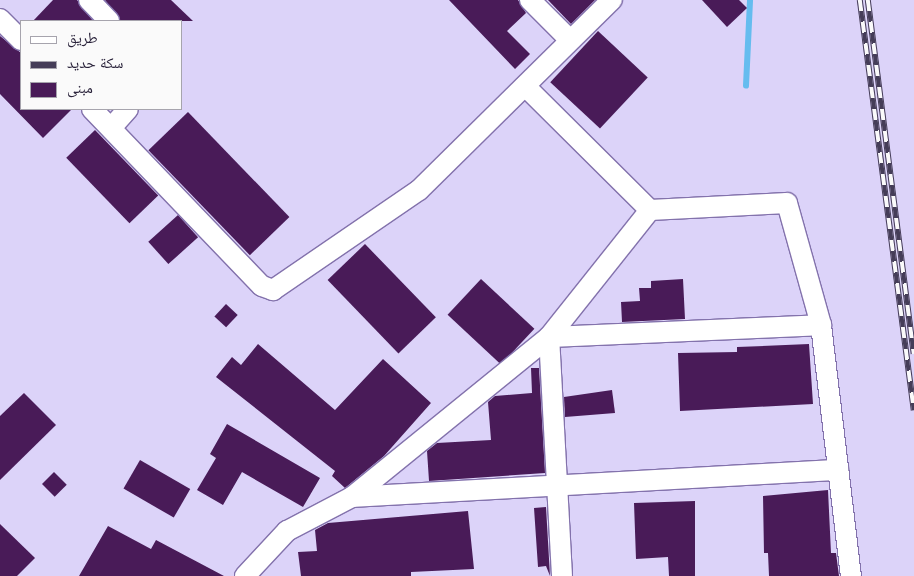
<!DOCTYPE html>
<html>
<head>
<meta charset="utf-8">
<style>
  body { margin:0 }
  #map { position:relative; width:914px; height:576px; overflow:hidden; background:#dcd3f9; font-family:"DM Sans","Noto Naskh Arabic",sans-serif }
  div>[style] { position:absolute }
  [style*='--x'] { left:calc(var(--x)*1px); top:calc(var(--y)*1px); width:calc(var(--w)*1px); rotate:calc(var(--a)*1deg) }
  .stream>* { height:5.5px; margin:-2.75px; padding:0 2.75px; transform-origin:2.75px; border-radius:2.75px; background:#65bcef }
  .building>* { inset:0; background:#491b58; transform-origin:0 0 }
  .roads { filter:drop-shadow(1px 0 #8372ac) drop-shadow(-1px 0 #8372ac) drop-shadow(0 1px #8372ac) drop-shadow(0 -1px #8372ac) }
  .street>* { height:20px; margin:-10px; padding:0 10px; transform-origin:10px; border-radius:10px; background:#fff }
  .rail>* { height:5.5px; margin-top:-2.75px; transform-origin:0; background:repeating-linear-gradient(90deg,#fafafa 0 11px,#453d58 0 22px); box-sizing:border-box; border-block:1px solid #453d58 }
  span { translate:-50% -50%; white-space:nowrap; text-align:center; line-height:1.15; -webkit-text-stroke:5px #fafafa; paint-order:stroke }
  .legend { position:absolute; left:20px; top:20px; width:162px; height:90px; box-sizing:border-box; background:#fafafa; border:1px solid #a6a4ad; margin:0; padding:6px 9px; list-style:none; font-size:15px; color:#29223a }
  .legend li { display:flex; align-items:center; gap:10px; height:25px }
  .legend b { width:25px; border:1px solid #a6a4ad }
</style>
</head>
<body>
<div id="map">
  <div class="stream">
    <i style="--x:746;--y:86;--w:86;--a:-87.3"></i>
  </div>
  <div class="building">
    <i style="clip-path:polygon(53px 0,77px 0,93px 21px,33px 21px)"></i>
    <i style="clip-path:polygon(105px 0,171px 0,193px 21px,121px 21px)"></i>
    <i style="clip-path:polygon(449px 0,518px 0,526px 13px,507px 31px,530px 54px,515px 69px)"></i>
    <i style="clip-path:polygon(548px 0,595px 0,571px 24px)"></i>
    <i style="clip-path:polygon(702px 0,739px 0,747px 8px,727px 27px)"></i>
    <i style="left:598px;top:31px;width:68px;height:70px;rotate:43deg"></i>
    <i style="clip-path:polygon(0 36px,21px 53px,21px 109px,72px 109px,43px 138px,0 94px)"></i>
    <i style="left:188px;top:112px;width:146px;height:55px;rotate:46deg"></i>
    <i style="left:95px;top:130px;width:91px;height:40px;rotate:46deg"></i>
    <i style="left:178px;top:215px;width:30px;height:40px;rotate:48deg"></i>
    <i style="left:365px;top:244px;width:102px;height:52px;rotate:46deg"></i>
    <i style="left:481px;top:279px;width:73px;height:49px;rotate:43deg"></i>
    <i style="clip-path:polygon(683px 279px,685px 319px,622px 322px,621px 302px,640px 301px,639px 288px,651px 288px,651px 281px)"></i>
    <i style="left:226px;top:304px;width:16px;height:17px;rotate:43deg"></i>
    <i style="clip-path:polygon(258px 344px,335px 410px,383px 359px,431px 403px,384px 456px,345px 488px,332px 476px,335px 471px,216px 377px,232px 357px,241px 365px)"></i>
    <i style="clip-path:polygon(809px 344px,813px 404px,680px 411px,678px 353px,737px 352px,737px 347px)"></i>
    <i style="clip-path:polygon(531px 368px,539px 368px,545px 473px,429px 481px,427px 451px,437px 443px,491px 440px,488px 402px,495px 396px,532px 393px)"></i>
    <i style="clip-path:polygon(612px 390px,615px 413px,565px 417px,564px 397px)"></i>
    <i style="clip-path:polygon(24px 393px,56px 425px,0 480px,0 416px)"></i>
    <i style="clip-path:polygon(227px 424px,320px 478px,303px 507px,242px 472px,223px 505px,197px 490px,216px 458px,210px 454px)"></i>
    <i style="left:140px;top:460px;width:58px;height:33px;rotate:30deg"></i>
    <i style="left:54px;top:472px;width:18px;height:17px;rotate:45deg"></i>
    <i style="clip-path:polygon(828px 490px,831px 553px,836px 553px,839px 576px,769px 576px,768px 553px,764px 553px,763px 496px)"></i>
    <i style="clip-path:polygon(695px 501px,695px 576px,669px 576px,668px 557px,636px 559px,634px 503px)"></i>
    <i style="clip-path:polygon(546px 507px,550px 576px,546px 566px,538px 567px,534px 508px)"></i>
    <i style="clip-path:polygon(468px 511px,474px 569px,411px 572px,411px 576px,301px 576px,298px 552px,317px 551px,315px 530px,328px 523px)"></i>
    <i style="clip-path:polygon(0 524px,35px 558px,17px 576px,0 576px)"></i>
    <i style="clip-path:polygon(108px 526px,151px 549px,156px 540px,224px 576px,79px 576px)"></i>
  </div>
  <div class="roads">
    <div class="street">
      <i style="--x:89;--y:0;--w:29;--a:46"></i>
      <i style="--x:530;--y:0;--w:55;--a:45"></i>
      <i style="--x:0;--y:19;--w:30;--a:45"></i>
      <i style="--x:525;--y:86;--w:176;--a:44.8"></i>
      <i style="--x:92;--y:109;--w:245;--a:46.2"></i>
      <i style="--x:262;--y:286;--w:12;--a:20"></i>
      <i style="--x:273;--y:290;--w:177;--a:-34.4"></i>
      <i style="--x:419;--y:190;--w:271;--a:-44.6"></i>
      <i style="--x:111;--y:128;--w:25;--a:-48"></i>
      <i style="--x:352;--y:497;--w:487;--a:-3.2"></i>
      <i style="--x:245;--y:576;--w:62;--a:-47"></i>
      <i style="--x:287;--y:531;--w:73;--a:-27.6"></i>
      <i style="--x:352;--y:497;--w:254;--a:-39.1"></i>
      <i style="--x:549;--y:337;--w:162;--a:-51.5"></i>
      <i style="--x:650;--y:210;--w:137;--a:-2.9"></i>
      <i style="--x:787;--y:203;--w:127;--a:74.4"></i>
      <i style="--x:821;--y:325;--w:253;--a:83.2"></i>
      <i style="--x:562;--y:576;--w:239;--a:-93.1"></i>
      <i style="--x:549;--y:337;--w:272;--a:-2.5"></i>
    </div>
  </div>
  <div class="rail">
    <i style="--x:860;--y:0;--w:414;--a:82.5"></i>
    <i style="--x:868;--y:0;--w:357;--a:82.6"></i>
  </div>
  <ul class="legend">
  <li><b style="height:6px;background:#fff"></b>طريق</li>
  <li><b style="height:6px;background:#453d58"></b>سكة حديد</li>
  <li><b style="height:14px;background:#491b58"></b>مبنى</li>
  </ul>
</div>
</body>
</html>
